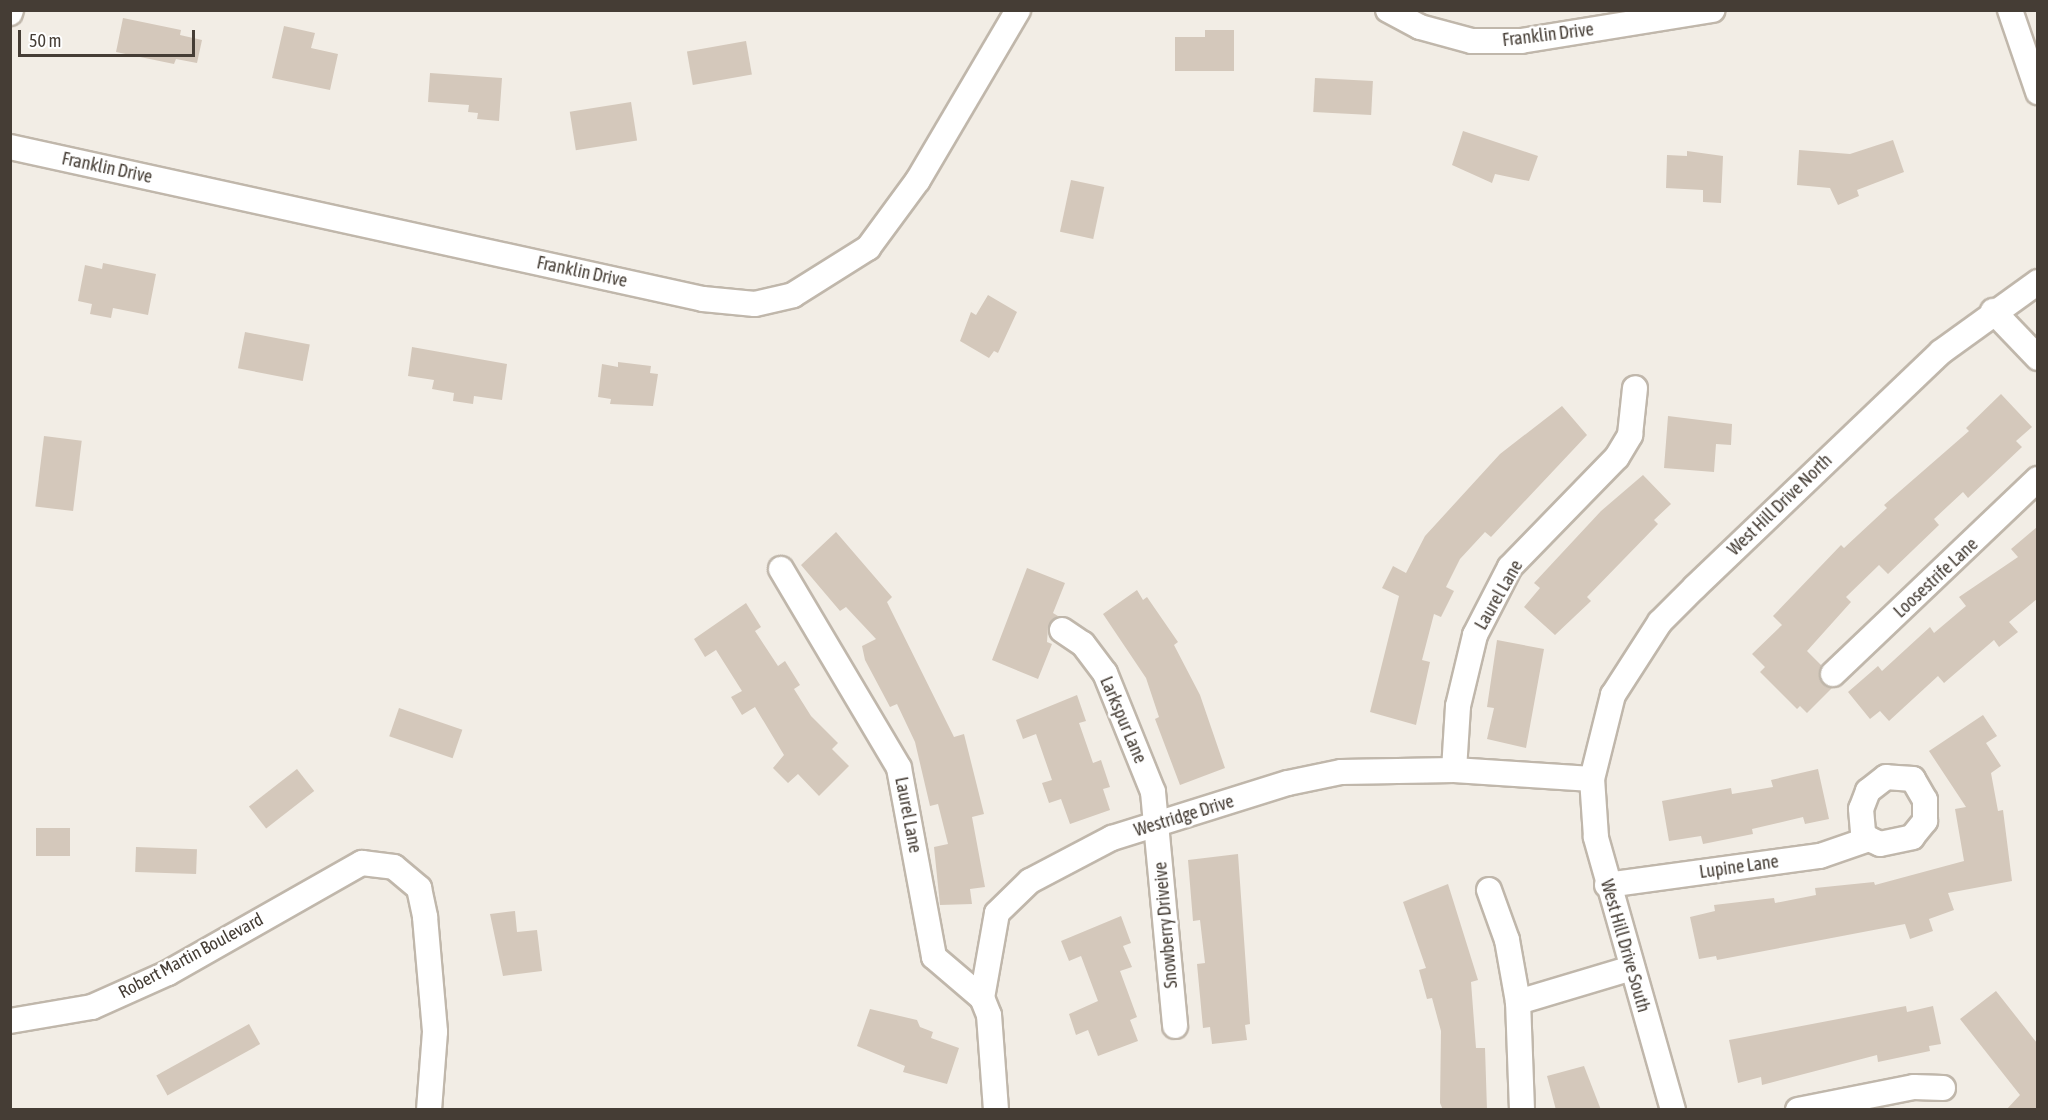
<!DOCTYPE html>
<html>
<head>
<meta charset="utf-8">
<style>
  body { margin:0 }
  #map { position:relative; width:2048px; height:1120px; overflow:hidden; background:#f2ede5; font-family:"Asap Condensed",sans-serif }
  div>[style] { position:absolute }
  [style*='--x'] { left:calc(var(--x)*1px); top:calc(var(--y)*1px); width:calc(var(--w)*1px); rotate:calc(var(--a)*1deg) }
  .building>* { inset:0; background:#d4c8bb; transform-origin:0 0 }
  .roads { filter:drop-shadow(2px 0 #c0b7ab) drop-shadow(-2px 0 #c0b7ab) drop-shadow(0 2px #c0b7ab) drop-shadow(0 -2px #c0b7ab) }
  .minor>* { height:24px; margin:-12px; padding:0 12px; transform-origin:12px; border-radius:12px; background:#fff }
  span { translate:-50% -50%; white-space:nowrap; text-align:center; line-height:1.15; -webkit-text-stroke:5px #fff; paint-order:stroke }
  .street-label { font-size:18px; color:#453d35 }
  .frame { position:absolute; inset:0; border:12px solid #453d35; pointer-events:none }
  .scale { position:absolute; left:18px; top:30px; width:177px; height:27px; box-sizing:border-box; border:3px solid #453d35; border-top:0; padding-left:8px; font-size:18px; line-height:21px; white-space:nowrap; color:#453d35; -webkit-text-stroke:4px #fff; paint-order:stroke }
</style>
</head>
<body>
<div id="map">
  <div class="building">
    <i style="clip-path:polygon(123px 18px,181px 30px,180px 35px,202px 40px,197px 63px,176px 59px,174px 64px,116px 52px)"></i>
    <i style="clip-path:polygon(284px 26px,315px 33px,311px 48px,338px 54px,330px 90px,272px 78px)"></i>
    <i style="clip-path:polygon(1205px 30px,1234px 30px,1234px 71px,1175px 71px,1175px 37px,1205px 37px)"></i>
    <i style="left:746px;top:41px;width:34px;height:60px;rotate:80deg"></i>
    <i style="clip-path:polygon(430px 73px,502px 78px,499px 121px,477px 119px,478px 113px,468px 112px,469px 105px,428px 102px)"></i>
    <i style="left:1315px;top:78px;width:58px;height:34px;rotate:3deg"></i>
    <i style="left:631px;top:102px;width:39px;height:62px;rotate:81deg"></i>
    <i style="clip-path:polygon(1463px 131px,1538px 156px,1529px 181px,1495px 174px,1492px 183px,1452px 165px)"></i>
    <i style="clip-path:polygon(1893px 140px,1904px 172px,1857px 190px,1859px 196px,1838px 205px,1830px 188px,1797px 185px,1799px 150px,1850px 154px)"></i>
    <i style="clip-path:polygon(1687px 151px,1723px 156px,1721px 203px,1703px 202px,1703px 190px,1666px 188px,1667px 155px,1687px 156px)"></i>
    <i style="left:1071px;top:180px;width:34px;height:53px;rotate:12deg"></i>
    <i style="clip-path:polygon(103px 263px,156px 274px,148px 315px,113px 308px,111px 318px,90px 314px,92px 304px,78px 301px,85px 265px,102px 269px)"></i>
    <i style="clip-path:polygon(988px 295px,1017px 312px,998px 353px,994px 351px,989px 358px,960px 341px,971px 312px,976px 315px)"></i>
    <i style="left:245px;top:332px;width:66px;height:37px;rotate:11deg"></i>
    <i style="clip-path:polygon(412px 347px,507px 364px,502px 400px,474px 396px,473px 404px,453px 401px,454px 393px,432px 389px,434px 380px,408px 376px)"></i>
    <i style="clip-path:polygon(618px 362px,651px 366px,650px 373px,658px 374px,653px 406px,610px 404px,611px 399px,598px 397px,602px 364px,618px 367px)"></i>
    <i style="clip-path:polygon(2001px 394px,2032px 427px,2016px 441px,2022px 447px,1968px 498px,1963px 492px,1934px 519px,1939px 525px,1888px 574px,1879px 565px,1846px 597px,1851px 602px,1807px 651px,1822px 666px,1822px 683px,1832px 688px,1807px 713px,1800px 706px,1797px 709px,1760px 672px,1765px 667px,1752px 654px,1782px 625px,1773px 616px,1841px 545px,1844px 548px,1887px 508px,1884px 505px,1969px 431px,1966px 428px)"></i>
    <i style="clip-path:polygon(1562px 406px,1587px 435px,1491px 537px,1485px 532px,1460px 559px,1446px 587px,1454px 591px,1441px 617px,1434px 614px,1422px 660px,1430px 662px,1416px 725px,1370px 712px,1399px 596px,1382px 588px,1393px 566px,1406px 573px,1425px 536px,1500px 454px)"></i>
    <i style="clip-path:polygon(1668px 416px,1732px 424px,1731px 445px,1716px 444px,1714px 472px,1664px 468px)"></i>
    <i style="left:44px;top:436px;width:38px;height:71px;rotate:7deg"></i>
    <i style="clip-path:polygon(1643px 475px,1671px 504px,1654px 520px,1658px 524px,1587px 597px,1591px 601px,1555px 635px,1524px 607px,1540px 588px,1534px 583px,1601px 511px)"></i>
    <i style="clip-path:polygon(2037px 527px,2037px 599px,2009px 622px,2018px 632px,1999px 647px,1994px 640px,1944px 683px,1938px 676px,1889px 721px,1880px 711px,1870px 719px,1848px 692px,1878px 666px,1882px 671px,1930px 627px,1934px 633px,1966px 606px,1959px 597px,2018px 557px,2011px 549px)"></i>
    <i style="clip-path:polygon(836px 532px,892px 597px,887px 602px,954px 737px,964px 734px,984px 814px,972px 817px,985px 887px,970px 889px,972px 904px,940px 905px,934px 847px,948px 844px,938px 804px,930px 806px,915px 742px,897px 704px,890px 707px,865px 660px,862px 646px,876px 639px,846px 607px,840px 611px,801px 565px)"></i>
    <i style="clip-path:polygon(1027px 568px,1065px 583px,1053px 613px,1058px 616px,1048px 628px,1047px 642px,1052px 644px,1038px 679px,992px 660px)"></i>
    <i style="clip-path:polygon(1137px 590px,1143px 600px,1147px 597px,1178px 642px,1174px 645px,1200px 695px,1225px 768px,1180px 785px,1155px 719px,1159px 717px,1146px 678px,1103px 614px)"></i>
    <i style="clip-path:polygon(746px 603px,761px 627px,755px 631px,778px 666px,785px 661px,800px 685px,794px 689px,811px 716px,838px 743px,832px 749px,849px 766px,819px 796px,798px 774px,788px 783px,773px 768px,784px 755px,755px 707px,742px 715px,731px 697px,742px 691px,716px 650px,705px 657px,694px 639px)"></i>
    <i style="clip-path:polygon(1497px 640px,1544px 649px,1526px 748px,1487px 739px,1494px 708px,1487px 707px)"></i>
    <i style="clip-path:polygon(1077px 695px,1086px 721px,1079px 723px,1093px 763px,1101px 760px,1110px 787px,1103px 789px,1110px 810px,1070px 824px,1061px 799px,1049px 803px,1042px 783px,1052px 780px,1036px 734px,1023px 739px,1016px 720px)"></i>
    <i style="left:399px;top:708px;width:67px;height:30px;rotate:19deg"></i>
    <i style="clip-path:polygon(1983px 715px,1997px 736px,1986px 743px,2001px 766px,1991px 773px,1998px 811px,2003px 810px,2012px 881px,1948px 893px,1954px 910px,1929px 919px,1933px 931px,1910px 939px,1905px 924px,1717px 960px,1716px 956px,1699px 959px,1690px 917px,1715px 911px,1714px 905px,1774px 898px,1775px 903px,1816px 895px,1815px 888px,1874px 882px,1875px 885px,1964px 861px,1955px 809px,1966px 807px,1929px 751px)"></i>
    <i style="left:297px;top:769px;width:28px;height:61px;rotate:52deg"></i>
    <i style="clip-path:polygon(1818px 769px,1829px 819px,1805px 824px,1803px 817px,1752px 829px,1753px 834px,1703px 844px,1701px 836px,1669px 841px,1662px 801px,1731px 788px,1732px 794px,1773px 787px,1771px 780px)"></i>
    <i style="left:36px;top:828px;width:34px;height:28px"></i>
    <i style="left:136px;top:847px;width:61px;height:25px;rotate:2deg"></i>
    <i style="clip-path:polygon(1238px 854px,1250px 1024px,1245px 1025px,1247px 1040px,1212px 1044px,1210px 1027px,1203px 1028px,1197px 964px,1205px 963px,1200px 920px,1193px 921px,1188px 860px)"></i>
    <i style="clip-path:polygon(1448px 884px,1478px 980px,1471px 982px,1476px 1048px,1485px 1048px,1487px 1110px,1443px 1110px,1440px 1103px,1441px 1031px,1432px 998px,1427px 999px,1419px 970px,1426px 968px,1403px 902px)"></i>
    <i style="clip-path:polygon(515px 911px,517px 932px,537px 930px,542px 971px,503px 976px,490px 914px)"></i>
    <i style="clip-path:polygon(1121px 916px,1131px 943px,1123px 946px,1132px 967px,1120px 971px,1137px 1017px,1130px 1020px,1138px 1041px,1098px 1056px,1088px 1030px,1076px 1035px,1069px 1014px,1098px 1001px,1081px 956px,1069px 961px,1061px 941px)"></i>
    <i style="clip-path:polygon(1996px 991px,2037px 1043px,2037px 1110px,2006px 1110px,2020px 1095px,1960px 1019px)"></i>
    <i style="clip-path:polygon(1906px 1006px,1907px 1012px,1933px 1006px,1941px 1044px,1929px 1046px,1930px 1051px,1878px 1062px,1877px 1055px,1762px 1085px,1761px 1077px,1738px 1083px,1729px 1040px)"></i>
    <i style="clip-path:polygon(870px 1009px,917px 1020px,920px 1027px,933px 1032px,931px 1038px,959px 1048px,947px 1084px,903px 1072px,905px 1066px,857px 1046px)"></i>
    <i style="left:249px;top:1024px;width:23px;height:106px;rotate:61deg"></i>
    <i style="clip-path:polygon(1584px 1066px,1601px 1110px,1556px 1110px,1547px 1076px)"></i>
  </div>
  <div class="roads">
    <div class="minor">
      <i style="--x:1388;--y:10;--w:36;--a:28"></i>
      <i style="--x:1420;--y:27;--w:54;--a:15.1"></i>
      <i style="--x:1472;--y:41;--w:49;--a:0"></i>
      <i style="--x:1521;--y:41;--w:194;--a:-9.2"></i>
      <i style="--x:2010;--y:10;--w:87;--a:71.1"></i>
      <i style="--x:10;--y:13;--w:3;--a:-72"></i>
      <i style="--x:10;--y:147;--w:709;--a:12.37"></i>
      <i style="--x:703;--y:299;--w:52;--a:5.5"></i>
      <i style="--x:755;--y:304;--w:39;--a:-13"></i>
      <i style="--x:793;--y:295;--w:89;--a:-32.1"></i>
      <i style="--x:868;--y:248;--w:84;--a:-53.7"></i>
      <i style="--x:918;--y:180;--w:197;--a:-59.5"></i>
      <i style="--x:1993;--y:311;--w:65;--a:46.2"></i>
      <i style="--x:781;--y:569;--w:231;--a:59.3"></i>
      <i style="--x:899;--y:768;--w:192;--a:79.5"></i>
      <i style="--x:934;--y:957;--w:63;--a:40.5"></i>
      <i style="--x:1062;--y:630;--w:25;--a:34"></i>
      <i style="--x:1083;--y:644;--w:36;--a:53"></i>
      <i style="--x:1105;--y:673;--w:128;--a:68"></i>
      <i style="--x:1153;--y:792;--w:235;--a:84.6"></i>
      <i style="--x:1833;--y:674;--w:283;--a:-43.6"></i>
      <i style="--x:1454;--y:770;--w:64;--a:-86.4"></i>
      <i style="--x:1458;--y:706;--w:73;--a:-76.5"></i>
      <i style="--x:1475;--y:635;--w:76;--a:-62.8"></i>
      <i style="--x:1510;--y:567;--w:153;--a:-45.8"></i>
      <i style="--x:1617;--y:457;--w:26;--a:-59"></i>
      <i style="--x:1630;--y:435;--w:47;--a:-83.9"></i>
      <i style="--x:1607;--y:885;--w:215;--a:-7.8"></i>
      <i style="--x:1820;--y:856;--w:52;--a:-19.1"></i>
      <i style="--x:1869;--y:839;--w:12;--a:24"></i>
      <i style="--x:1880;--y:844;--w:33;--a:-12"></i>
      <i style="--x:1912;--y:837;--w:21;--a:-51"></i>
      <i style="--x:1925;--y:821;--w:21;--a:-90"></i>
      <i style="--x:1925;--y:800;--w:24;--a:-120"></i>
      <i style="--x:1913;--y:779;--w:27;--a:-176"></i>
      <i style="--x:1886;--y:777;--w:23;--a:142"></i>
      <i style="--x:1868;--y:791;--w:19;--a:111"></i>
      <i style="--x:1861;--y:809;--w:25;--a:85"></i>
      <i style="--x:1863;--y:834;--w:8;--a:40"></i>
      <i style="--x:1489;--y:890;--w:53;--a:70.2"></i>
      <i style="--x:1507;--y:940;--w:63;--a:79.9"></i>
      <i style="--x:10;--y:1021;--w:83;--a:-9.7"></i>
      <i style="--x:92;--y:1007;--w:83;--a:-24.1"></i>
      <i style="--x:168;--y:973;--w:223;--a:-29.6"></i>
      <i style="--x:362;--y:863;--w:32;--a:7"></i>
      <i style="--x:394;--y:867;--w:33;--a:40"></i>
      <i style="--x:419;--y:888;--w:30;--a:78"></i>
      <i style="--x:425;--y:917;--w:115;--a:85"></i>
      <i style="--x:435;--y:1032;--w:78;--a:94.4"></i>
      <i style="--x:996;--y:1110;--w:95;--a:-94.2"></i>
      <i style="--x:989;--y:1015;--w:18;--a:-112"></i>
      <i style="--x:982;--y:998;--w:86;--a:-80"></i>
      <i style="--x:997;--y:913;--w:46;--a:-44.1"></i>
      <i style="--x:1030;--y:881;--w:93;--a:-27.7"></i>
      <i style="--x:1112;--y:838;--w:184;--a:-17.4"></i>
      <i style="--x:1288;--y:783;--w:54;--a:-11.7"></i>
      <i style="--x:1341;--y:772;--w:113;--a:-1"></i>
      <i style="--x:1454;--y:770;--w:138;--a:3.7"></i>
      <i style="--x:1522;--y:1110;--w:108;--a:-92.1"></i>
      <i style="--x:1518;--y:1002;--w:119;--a:-16.6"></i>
      <i style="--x:1673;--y:1110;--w:284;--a:-105.8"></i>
      <i style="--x:1596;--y:837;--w:58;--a:-93.9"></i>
      <i style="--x:1592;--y:779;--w:87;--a:-76"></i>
      <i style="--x:1613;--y:695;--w:87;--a:-57.2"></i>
      <i style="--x:1660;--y:622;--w:49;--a:-45"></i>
      <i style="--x:1695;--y:587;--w:340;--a:-43.7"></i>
      <i style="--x:1941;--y:352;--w:120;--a:-35.8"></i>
      <i style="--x:1798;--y:1110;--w:118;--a:-11.2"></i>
      <i style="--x:1914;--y:1087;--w:29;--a:2"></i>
    </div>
  </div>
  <div class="street-label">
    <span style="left:1548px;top:35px;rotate:-7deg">Franklin Drive</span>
    <span style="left:107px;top:168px;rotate:12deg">Franklin Drive</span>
    <span style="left:582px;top:272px;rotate:12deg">Franklin Drive</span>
    <span style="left:1780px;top:505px;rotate:-44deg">West Hill Drive North</span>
    <span style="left:1936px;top:578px;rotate:-43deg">Loosestrife Lane</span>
    <span style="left:1499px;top:595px;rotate:-60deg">Laurel Lane</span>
    <span style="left:1123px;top:720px;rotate:67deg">Larkspur Lane</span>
    <span style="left:908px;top:815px;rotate:79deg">Laurel Lane</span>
    <span style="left:1184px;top:816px;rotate:-17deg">Westridge Drive</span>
    <span style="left:1739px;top:867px;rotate:-8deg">Lupine Lane</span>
    <span style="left:1166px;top:925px;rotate:-95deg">Snowberry Driveive</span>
    <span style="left:1625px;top:946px;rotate:74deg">West Hill Drive South</span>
    <span style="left:191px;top:956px;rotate:-28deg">Robert Martin Boulevard</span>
  </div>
  <div class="frame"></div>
  <div class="scale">50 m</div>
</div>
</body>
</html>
